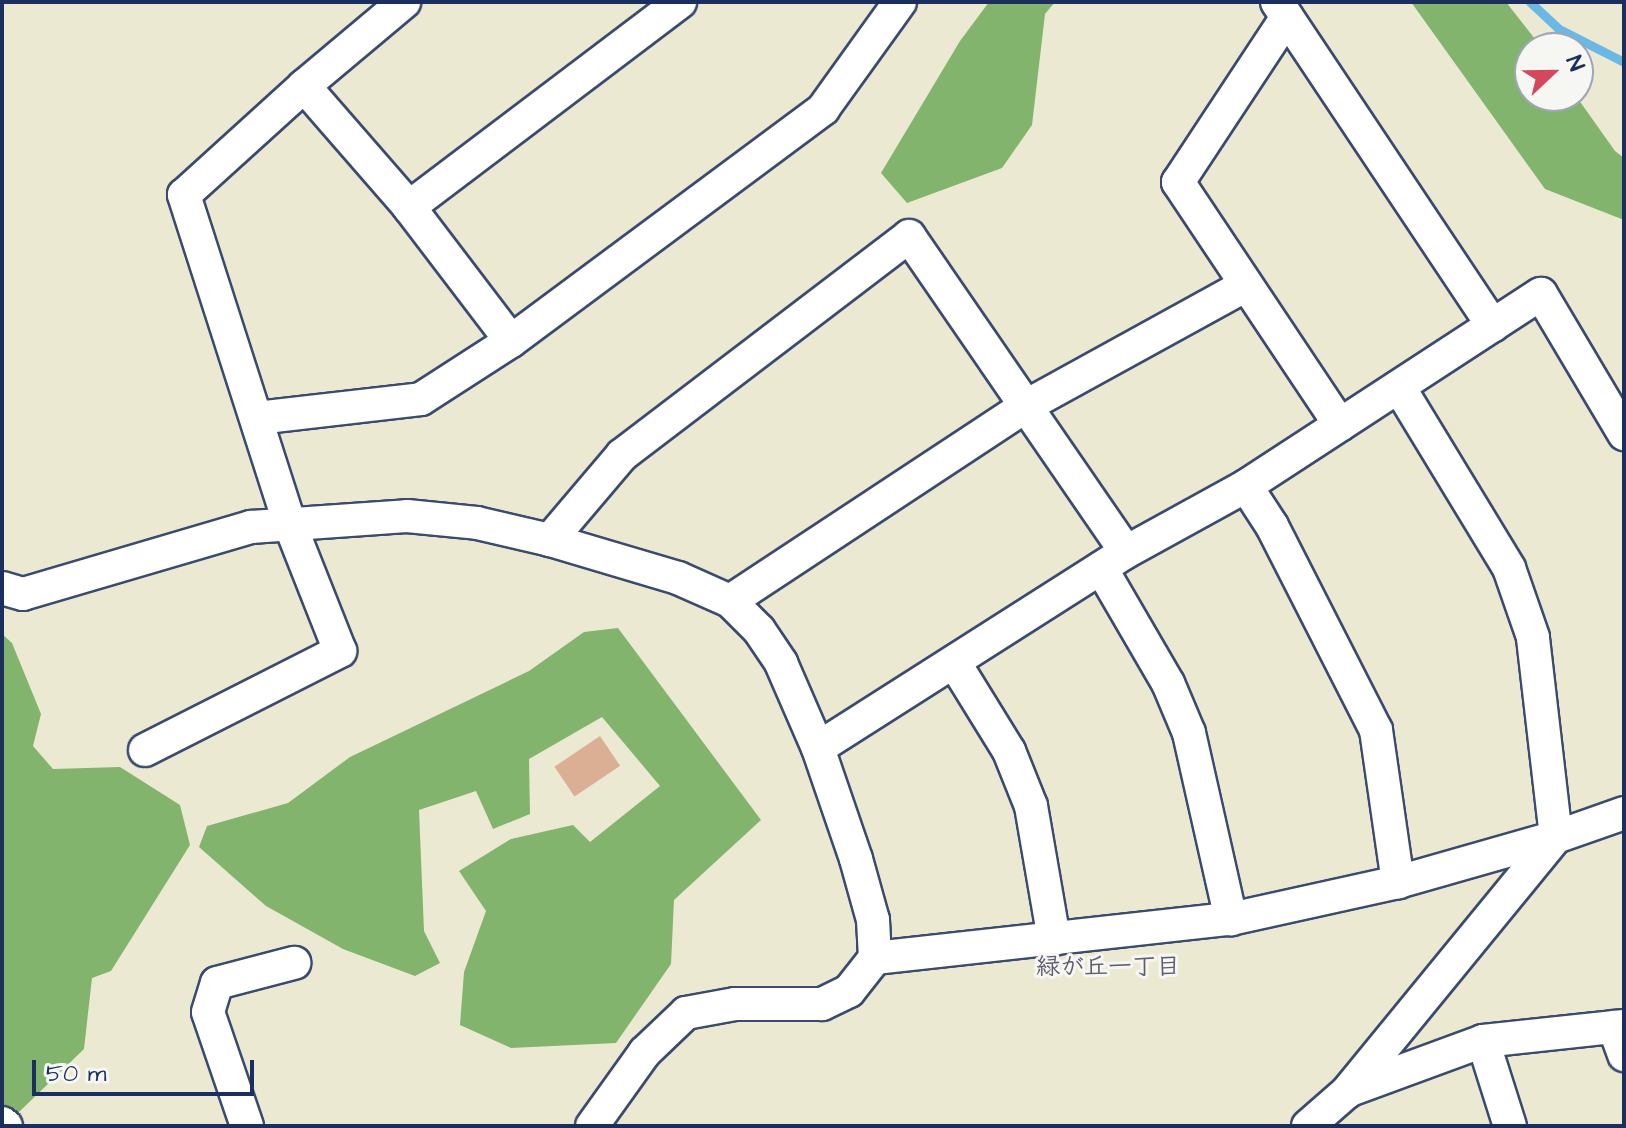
<!DOCTYPE html>
<html>
<head>
<meta charset="utf-8">
<style>
  body { margin:0 }
  #map { position:relative; width:1626px; height:1128px; overflow:hidden; background:#ece9d2; font-family:"Architects Daughter","Klee One",sans-serif }
  div>[style] { position:absolute }
  [style*='--x'] { left:calc(var(--x)*1px); top:calc(var(--y)*1px); width:calc(var(--w)*1px); rotate:calc(var(--a)*1deg) }
  .forest>* { inset:0; background:#83b46e }
  .stream>* { height:9px; margin:-4.5px; padding:0 4.5px; transform-origin:4.5px; border-radius:4.5px; background:#6bb8e4 }
  .building>* { inset:0; background:#dbaf93; transform-origin:0 0 }
  .roads { filter:drop-shadow(2px 0 #3a4b6f) drop-shadow(-2px 0 #3a4b6f) drop-shadow(0 2px #3a4b6f) drop-shadow(0 -2px #3a4b6f) }
  .minor>* { height:32px; margin:-16px; padding:0 16px; transform-origin:16px; border-radius:16px; background:#fff }
  span { translate:-50% -50%; white-space:nowrap; text-align:center; line-height:1.15; -webkit-text-stroke:6px #f6f6f2; paint-order:stroke }
  .neighbourhood-label { font-size:24px; color:#5e5c71; font-weight:700 }
  .frame { position:absolute; inset:0; border:4px solid #1b2f5e; pointer-events:none }
  .north { position:absolute; left:1514px; top:32px; width:80px; height:80px; box-sizing:border-box; background:#f6f6f2; border:2px solid #9ea6b7; border-radius:50%; rotate:68deg; font-size:22px; font-weight:700; line-height:32px; text-align:center; color:#1b2f5e }
  .north::after { content:''; display:block; margin:auto; width:28px; height:36px; background:#d1495b; clip-path:polygon(50% 0,100% 100%,50% 72%,0 100%) }
  .scale { position:absolute; left:32px; top:1060px; width:222px; height:36px; box-sizing:border-box; border:4px solid #1b2f5e; border-top:0; padding-left:10px; font-size:24px; line-height:28px; white-space:nowrap; color:#1b2f5e; -webkit-text-stroke:6px #f6f6f2; paint-order:stroke }
</style>
</head>
<body>
<div id="map">
  <div class="forest">
    <i style="clip-path:polygon(989px 2px,1055px 2px,1045px 14px,1032px 125px,1002px 168px,907px 203px,881px 173px,960px 41px)"></i>
    <i style="clip-path:polygon(1411px 2px,1506px 2px,1542px 48px,1530px 48px,1530px 96px,1576px 96px,1615px 151px,1624px 158px,1624px 220px,1545px 189px)"></i>
    <i style="clip-path:polygon(618px 628px,761px 820px,674px 900px,671px 964px,616px 1043px,511px 1048px,460px 1025px,464px 972px,486px 911px,459px 871px,511px 839px,573px 825px,590px 842px,660px 786px,602px 717px,529px 759px,530px 814px,493px 829px,476px 791px,419px 810px,424px 931px,440px 963px,415px 976px,343px 949px,266px 906px,199px 847px,207px 826px,288px 803px,350px 757px,529px 671px,584px 632px)"></i>
    <i style="clip-path:polygon(2px 634px,12px 643px,41px 714px,33px 746px,53px 769px,120px 767px,180px 805px,190px 845px,111px 971px,92px 978px,84px 1049px,19px 1112px,2px 1112px)"></i>
  </div>
  <div class="stream">
    <i style="--x:1530;--y:2;--w:40;--a:43"></i>
    <i style="--x:1559;--y:29;--w:73;--a:26.9"></i>
  </div>
  <div class="building">
    <i style="left:600px;top:736px;width:36px;height:55px;rotate:56deg"></i>
  </div>
  <div class="roads">
    <div class="minor">
      <i style="--x:1277;--y:2;--w:389;--a:56.3"></i>
      <i style="--x:1287;--y:17;--w:198;--a:123.4"></i>
      <i style="--x:1178;--y:182;--w:292;--a:56.3"></i>
      <i style="--x:304;--y:86;--w:160;--a:49"></i>
      <i style="--x:409;--y:207;--w:168;--a:52.7"></i>
      <i style="--x:409;--y:207;--w:340;--a:-37.1"></i>
      <i style="--x:257;--y:418;--w:165;--a:-6.6"></i>
      <i style="--x:421;--y:399;--w:107;--a:-32.8"></i>
      <i style="--x:511;--y:341;--w:389;--a:-36.6"></i>
      <i style="--x:823;--y:109;--w:132;--a:-54.3"></i>
      <i style="--x:1246;--y:486;--w:48;--a:57"></i>
      <i style="--x:1272;--y:526;--w:229;--a:63"></i>
      <i style="--x:1376;--y:730;--w:154;--a:81.8"></i>
      <i style="--x:550;--y:540;--w:111;--a:-49.7"></i>
      <i style="--x:622;--y:455;--w:361;--a:-37.3"></i>
      <i style="--x:909;--y:236;--w:383;--a:55.5"></i>
      <i style="--x:1101;--y:568;--w:133;--a:59.8"></i>
      <i style="--x:1168;--y:683;--w:54;--a:67.2"></i>
      <i style="--x:1189;--y:733;--w:191;--a:77.3"></i>
      <i style="--x:2;--y:588;--w:22;--a:16"></i>
      <i style="--x:23;--y:594;--w:238;--a:-16.4"></i>
      <i style="--x:251;--y:527;--w:156;--a:-4"></i>
      <i style="--x:407;--y:516;--w:70;--a:5.7"></i>
      <i style="--x:477;--y:523;--w:75;--a:13.1"></i>
      <i style="--x:550;--y:540;--w:134;--a:16.5"></i>
      <i style="--x:678;--y:578;--w:57;--a:23.9"></i>
      <i style="--x:730;--y:601;--w:41;--a:45"></i>
      <i style="--x:759;--y:630;--w:40;--a:56"></i>
      <i style="--x:781;--y:663;--w:93;--a:66.5"></i>
      <i style="--x:818;--y:748;--w:117;--a:71.1"></i>
      <i style="--x:856;--y:859;--w:63;--a:74.4"></i>
      <i style="--x:873;--y:920;--w:38;--a:87"></i>
      <i style="--x:875;--y:958;--w:42;--a:128.2"></i>
      <i style="--x:849;--y:991;--w:30;--a:154"></i>
      <i style="--x:822;--y:1004;--w:87;--a:180"></i>
      <i style="--x:735;--y:1004;--w:50;--a:169.6"></i>
      <i style="--x:686;--y:1013;--w:57;--a:136.4"></i>
      <i style="--x:645;--y:1052;--w:91;--a:125.6"></i>
      <i style="--x:730;--y:601;--w:354;--a:-33.4"></i>
      <i style="--x:1026;--y:406;--w:251;--a:-28.8"></i>
      <i style="--x:954;--y:662;--w:105;--a:58.3"></i>
      <i style="--x:1009;--y:751;--w:59;--a:68.2"></i>
      <i style="--x:1031;--y:806;--w:135;--a:80.2"></i>
      <i style="--x:818;--y:748;--w:365;--a:-32.5"></i>
      <i style="--x:1126;--y:552;--w:137;--a:-28.8"></i>
      <i style="--x:1246;--y:486;--w:352;--a:-33.1"></i>
      <i style="--x:1541;--y:294;--w:163;--a:59.3"></i>
      <i style="--x:145;--y:750;--w:219;--a:-26.9"></i>
      <i style="--x:340;--y:651;--w:136;--a:-111.6"></i>
      <i style="--x:290;--y:525;--w:347;--a:-107.8"></i>
      <i style="--x:184;--y:195;--w:162;--a:-42.2"></i>
      <i style="--x:304;--y:86;--w:131;--a:-40"></i>
      <i style="--x:875;--y:958;--w:358;--a:-6.3"></i>
      <i style="--x:1231;--y:919;--w:171;--a:-12.5"></i>
      <i style="--x:1398;--y:882;--w:164;--a:-15.9"></i>
      <i style="--x:1556;--y:837;--w:201;--a:-96.6"></i>
      <i style="--x:1533;--y:637;--w:73;--a:-109.2"></i>
      <i style="--x:1509;--y:568;--w:212;--a:-121.3"></i>
      <i style="--x:1614;--y:1027;--w:30;--a:70"></i>
      <i style="--x:1483;--y:1041;--w:89;--a:72.4"></i>
      <i style="--x:1350;--y:1090;--w:142;--a:-20.2"></i>
      <i style="--x:1483;--y:1041;--w:142;--a:-6.1"></i>
      <i style="--x:2;--y:1123;--w:5;--a:37"></i>
      <i style="--x:247;--y:1126;--w:120;--a:-108.9"></i>
      <i style="--x:208;--y:1012;--w:30;--a:-73"></i>
      <i style="--x:217;--y:983;--w:80;--a:-14.6"></i>
      <i style="--x:1308;--y:1126;--w:52;--a:-41.1"></i>
      <i style="--x:1347;--y:1092;--w:330;--a:-50.7"></i>
      <i style="--x:1556;--y:837;--w:72;--a:-19.4"></i>
    </div>
  </div>
  <div class="neighbourhood-label">
    <span style="left:1108px;top:968px">緑が丘一丁目</span>
  </div>
  <div class="frame"></div>
  <div class="north">N</div>
  <div class="scale">50 m</div>
</div>
</body>
</html>
